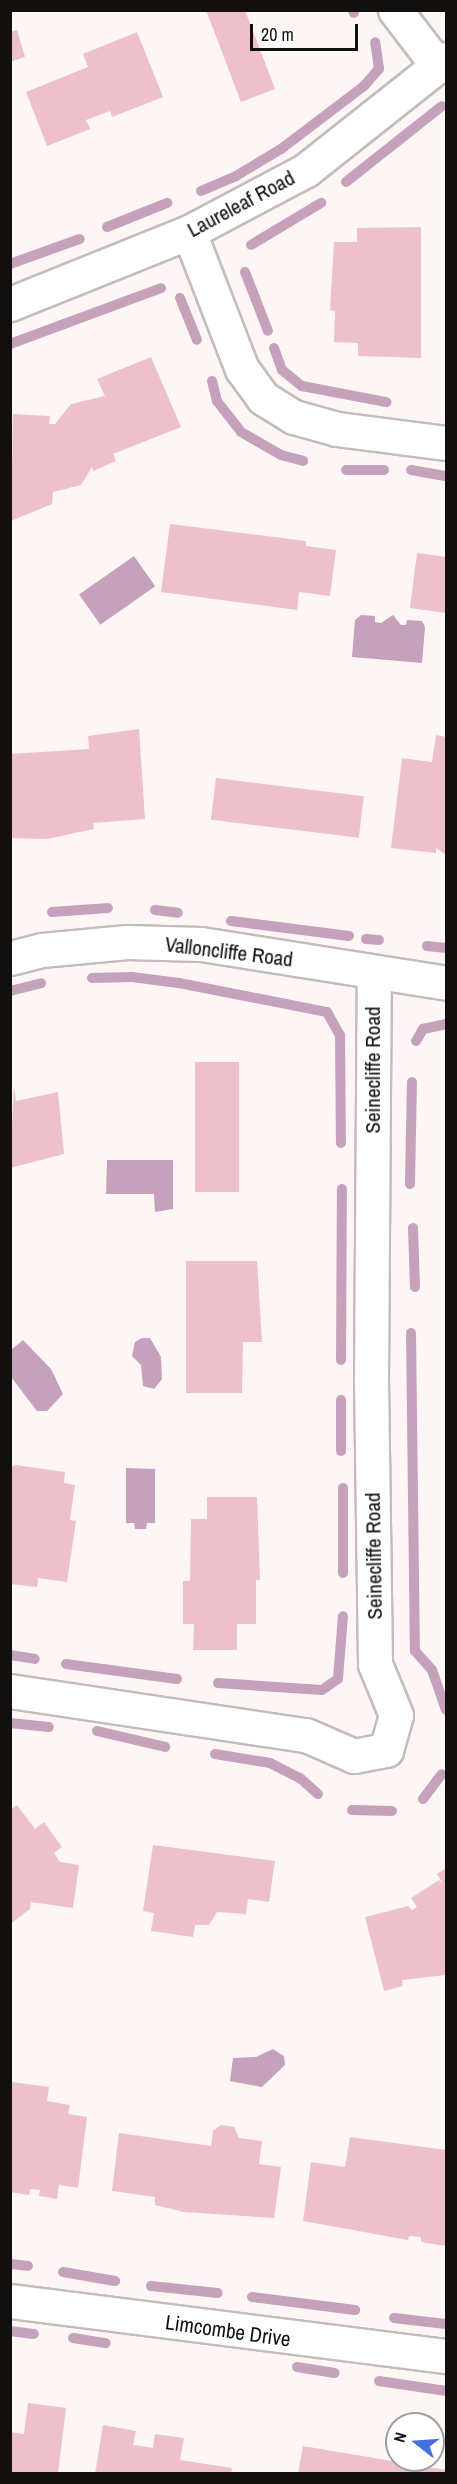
<!DOCTYPE html>
<html>
<head>
<meta charset="utf-8">
<style>
  body { margin:0 }
  #map { position:relative; width:457px; height:2484px; overflow:hidden; background:#fdf6f5; font-family:"Archivo Narrow",sans-serif }
  div>[style] { position:absolute }
  [style*='--x'] { left:calc(var(--x)*1px); top:calc(var(--y)*1px); width:calc(var(--w)*1px); rotate:calc(var(--a)*1deg) }
  .water>* { inset:0; background:#c5a1bb; transform-origin:0 0 }
  .stream>* { height:10px; margin:-5px; padding:0 5px; transform-origin:5px; border-radius:5px; background:#c5a1bb }
  .building>* { inset:0; background:#eec0cb; transform-origin:0 0 }
  .roads { filter:drop-shadow(2px 0 #c2bcbb) drop-shadow(-2px 0 #c2bcbb) drop-shadow(0 2px #c2bcbb) drop-shadow(0 -2px #c2bcbb) }
  .minor>* { height:33px; margin:-16.5px; padding:0 16.5px; transform-origin:16.5px; border-radius:16.5px; background:#fff }
  span { translate:-50% -50%; white-space:nowrap; text-align:center; line-height:1.15; -webkit-text-stroke:4.5px #fff; paint-order:stroke }
  .street-label { font-size:21px; color:#120f0f }
  .frame { position:absolute; inset:0; border:12px solid #120f0f; pointer-events:none }
  .north { position:absolute; left:385px; top:2412px; width:60px; height:60px; box-sizing:border-box; background:#fff; border:2px solid #a09f9f; border-radius:50%; rotate:287deg; font-size:16px; font-weight:700; line-height:24px; text-align:center; color:#120f0f }
  .north::after { content:''; display:block; margin:auto; width:21px; height:27px; background:#4171e2; clip-path:polygon(50% 0,100% 100%,50% 72%,0 100%) }
  .scale { position:absolute; left:250px; top:24px; width:108px; height:27px; box-sizing:border-box; border:3px solid #120f0f; border-top:0; padding-left:8px; font-size:18px; line-height:21px; white-space:nowrap; color:#120f0f; -webkit-text-stroke:4px #fff; paint-order:stroke }
</style>
</head>
<body>
<div id="map">
  <div class="water">
    <i style="left:134px;top:556px;width:37px;height:67px;rotate:55deg"></i>
    <i style="clip-path:polygon(361px 615px,375px 616px,375px 622px,381px 623px,393px 615px,401px 625px,406px 625px,407px 620px,422px 621px,425px 627px,422px 663px,352px 657px,355px 620px)"></i>
    <i style="clip-path:polygon(107px 1160px,173px 1160px,173px 1209px,155px 1212px,154px 1194px,106px 1194px)"></i>
    <i style="clip-path:polygon(142px 1338px,150px 1338px,161px 1357px,162px 1379px,154px 1389px,143px 1386px,141px 1365px,132px 1356px,135px 1342px)"></i>
    <i style="clip-path:polygon(23px 1340px,51px 1369px,63px 1394px,47px 1411px,37px 1411px,11px 1377px,11px 1350px)"></i>
    <i style="clip-path:polygon(126px 1468px,155px 1469px,155px 1523px,147px 1523px,146px 1529px,135px 1529px,134px 1523px,126px 1523px)"></i>
    <i style="clip-path:polygon(273px 2049px,284px 2056px,285px 2065px,262px 2087px,230px 2081px,233px 2058px,256px 2057px)"></i>
  </div>
  <div class="stream">
    <i style="--x:353;--y:10;--w:3;--a:72"></i>
    <i style="--x:346;--y:182;--w:122;--a:-38.4"></i>
    <i style="--x:201;--y:191;--w:38;--a:-23"></i>
    <i style="--x:236;--y:176;--w:52;--a:-31"></i>
    <i style="--x:281;--y:149;--w:104;--a:-37.2"></i>
    <i style="--x:364;--y:86;--w:23;--a:-49"></i>
    <i style="--x:379;--y:69;--w:27;--a:-98"></i>
    <i style="--x:107;--y:227;--w:65;--a:-21.8"></i>
    <i style="--x:251;--y:245;--w:82;--a:-31"></i>
    <i style="--x:10;--y:264;--w:74;--a:-19.7"></i>
    <i style="--x:245;--y:272;--w:63;--a:68.7"></i>
    <i style="--x:180;--y:298;--w:45;--a:68"></i>
    <i style="--x:10;--y:344;--w:161;--a:-20.3"></i>
    <i style="--x:274;--y:348;--w:23;--a:70"></i>
    <i style="--x:282;--y:370;--w:26;--a:39"></i>
    <i style="--x:302;--y:386;--w:86;--a:10.8"></i>
    <i style="--x:212;--y:381;--w:21;--a:76"></i>
    <i style="--x:217;--y:401;--w:39;--a:52"></i>
    <i style="--x:241;--y:432;--w:46;--a:29.9"></i>
    <i style="--x:281;--y:455;--w:23;--a:15"></i>
    <i style="--x:346;--y:470;--w:38;--a:0"></i>
    <i style="--x:411;--y:470;--w:36;--a:10"></i>
    <i style="--x:155;--y:910;--w:23;--a:7"></i>
    <i style="--x:52;--y:912;--w:56;--a:-4.1"></i>
    <i style="--x:231;--y:921;--w:119;--a:7.2"></i>
    <i style="--x:366;--y:939;--w:13;--a:4"></i>
    <i style="--x:427;--y:946;--w:19;--a:6"></i>
    <i style="--x:92;--y:978;--w:40;--a:-1.4"></i>
    <i style="--x:132;--y:977;--w:47;--a:7.3"></i>
    <i style="--x:179;--y:983;--w:151;--a:11.1"></i>
    <i style="--x:327;--y:1012;--w:26;--a:61"></i>
    <i style="--x:340;--y:1035;--w:108;--a:89.5"></i>
    <i style="--x:10;--y:991;--w:32;--a:-14"></i>
    <i style="--x:416;--y:1041;--w:14;--a:-60"></i>
    <i style="--x:423;--y:1029;--w:24;--a:-12"></i>
    <i style="--x:410;--y:1184;--w:102;--a:-88.9"></i>
    <i style="--x:413;--y:1228;--w:59;--a:88.1"></i>
    <i style="--x:411;--y:1333;--w:318;--a:89.3"></i>
    <i style="--x:415;--y:1651;--w:25;--a:48"></i>
    <i style="--x:432;--y:1670;--w:42;--a:70.7"></i>
    <i style="--x:341;--y:1360;--w:171;--a:-89.7"></i>
    <i style="--x:341;--y:1400;--w:51;--a:90"></i>
    <i style="--x:343;--y:1488;--w:85;--a:90"></i>
    <i style="--x:10;--y:1655;--w:25;--a:9"></i>
    <i style="--x:66;--y:1664;--w:112;--a:7.7"></i>
    <i style="--x:218;--y:1683;--w:104;--a:3.9"></i>
    <i style="--x:322;--y:1690;--w:19;--a:-35"></i>
    <i style="--x:338;--y:1679;--w:63;--a:-85.5"></i>
    <i style="--x:10;--y:1723;--w:39;--a:6"></i>
    <i style="--x:97;--y:1731;--w:70;--a:13.2"></i>
    <i style="--x:215;--y:1754;--w:56;--a:9.3"></i>
    <i style="--x:270;--y:1763;--w:34;--a:27"></i>
    <i style="--x:300;--y:1778;--w:24;--a:42"></i>
    <i style="--x:423;--y:1799;--w:31;--a:-53"></i>
    <i style="--x:352;--y:1810;--w:40;--a:1.4"></i>
    <i style="--x:10;--y:2264;--w:18;--a:6"></i>
    <i style="--x:63;--y:2272;--w:53;--a:9.8"></i>
    <i style="--x:151;--y:2286;--w:67;--a:6"></i>
    <i style="--x:252;--y:2297;--w:104;--a:7.2"></i>
    <i style="--x:394;--y:2318;--w:52;--a:6.6"></i>
    <i style="--x:10;--y:2331;--w:24;--a:7"></i>
    <i style="--x:73;--y:2338;--w:33;--a:9"></i>
    <i style="--x:297;--y:2367;--w:38;--a:9"></i>
    <i style="--x:379;--y:2381;--w:68;--a:8.5"></i>
  </div>
  <div class="building">
    <i style="clip-path:polygon(206px 10px,245px 10px,275px 89px,241px 102px)"></i>
    <i style="clip-path:polygon(17px 30px,25px 57px,10px 62px,10px 32px)"></i>
    <i style="clip-path:polygon(137px 32px,163px 97px,112px 117px,110px 111px,86px 120px,90px 129px,47px 146px,26px 92px,88px 67px,83px 54px)"></i>
    <i style="clip-path:polygon(421px 227px,421px 358px,358px 356px,358px 343px,334px 342px,335px 311px,330px 310px,334px 242px,357px 242px,357px 228px)"></i>
    <i style="clip-path:polygon(151px 357px,181px 427px,113px 454px,116px 461px,93px 471px,92px 467px,81px 485px,53px 492px,52px 504px,11px 521px,13px 414px,50px 416px,49px 424px,55px 424px,71px 404px,105px 396px,97px 379px)"></i>
    <i style="clip-path:polygon(170px 524px,306px 541px,306px 546px,336px 550px,330px 596px,299px 592px,297px 610px,161px 592px)"></i>
    <i style="clip-path:polygon(417px 553px,446px 557px,446px 613px,410px 608px)"></i>
    <i style="clip-path:polygon(139px 729px,145px 819px,93px 823px,94px 829px,47px 839px,10px 838px,10px 754px,89px 749px,88px 736px)"></i>
    <i style="clip-path:polygon(436px 735px,446px 737px,446px 855px,436px 848px,436px 853px,391px 848px,402px 758px,432px 762px)"></i>
    <i style="left:216px;top:778px;width:149px;height:42px;rotate:7deg"></i>
    <i style="left:239px;top:1062px;width:130px;height:44px;rotate:90deg"></i>
    <i style="clip-path:polygon(14px 1086px,16px 1101px,58px 1092px,64px 1154px,10px 1168px)"></i>
    <i style="clip-path:polygon(186px 1261px,257px 1261px,262px 1342px,243px 1342px,242px 1393px,186px 1393px)"></i>
    <i style="clip-path:polygon(16px 1465px,65px 1472px,64px 1483px,75px 1485px,70px 1520px,76px 1521px,67px 1582px,38px 1578px,37px 1587px,10px 1584px,10px 1467px)"></i>
    <i style="clip-path:polygon(207px 1497px,257px 1497px,260px 1580px,256px 1580px,256px 1624px,237px 1624px,237px 1650px,193px 1650px,194px 1624px,183px 1624px,183px 1581px,190px 1581px,191px 1519px,207px 1519px)"></i>
    <i style="clip-path:polygon(17px 1805px,35px 1829px,44px 1822px,62px 1847px,54px 1853px,60px 1862px,79px 1865px,73px 1908px,31px 1902px,30px 1909px,10px 1924px,10px 1810px)"></i>
    <i style="clip-path:polygon(153px 1845px,275px 1861px,269px 1902px,248px 1899px,246px 1914px,217px 1912px,209px 1925px,195px 1925px,193px 1937px,151px 1931px,154px 1913px,143px 1911px)"></i>
    <i style="clip-path:polygon(446px 1868px,446px 1975px,402px 1980px,403px 1986px,384px 1991px,365px 1917px,408px 1906px,412px 1910px,417px 1907px,411px 1898px,439px 1880px,443px 1884px,437px 1874px)"></i>
    <i style="clip-path:polygon(12px 2082px,49px 2087px,47px 2101px,70px 2105px,68px 2114px,87px 2117px,78px 2188px,59px 2185px,57px 2199px,39px 2196px,40px 2190px,30px 2189px,29px 2195px,10px 2192px)"></i>
    <i style="clip-path:polygon(221px 2125px,234px 2127px,239px 2138px,262px 2141px,259px 2164px,281px 2167px,274px 2218px,184px 2212px,155px 2205px,155px 2197px,112px 2191px,119px 2133px,211px 2146px,213px 2131px)"></i>
    <i style="clip-path:polygon(350px 2137px,446px 2150px,446px 2246px,421px 2242px,421px 2237px,409px 2236px,408px 2240px,303px 2221px,311px 2162px,345px 2167px)"></i>
    <i style="clip-path:polygon(28px 2403px,66px 2408px,58px 2474px,10px 2474px,10px 2432px,24px 2434px)"></i>
    <i style="clip-path:polygon(103px 2425px,136px 2431px,133px 2445px,153px 2448px,155px 2434px,184px 2438px,180px 2460px,232px 2468px,231px 2474px,95px 2474px)"></i>
    <i style="clip-path:polygon(303px 2446px,446px 2470px,446px 2474px,298px 2474px)"></i>
  </div>
  <div class="roads">
    <div class="minor">
      <i style="--x:395;--y:10;--w:71;--a:52.5"></i>
      <i style="--x:189;--y:232;--w:147;--a:68.9"></i>
      <i style="--x:242;--y:369;--w:36;--a:54"></i>
      <i style="--x:263;--y:398;--w:36;--a:32"></i>
      <i style="--x:294;--y:417;--w:45;--a:15.6"></i>
      <i style="--x:337;--y:429;--w:110;--a:7.3"></i>
      <i style="--x:10;--y:304;--w:193;--a:-21.9"></i>
      <i style="--x:189;--y:232;--w:132;--a:-27.9"></i>
      <i style="--x:306;--y:170;--w:179;--a:-38.4"></i>
      <i style="--x:10;--y:958;--w:33;--a:-14"></i>
      <i style="--x:42;--y:950;--w:85;--a:-5.4"></i>
      <i style="--x:127;--y:942;--w:74;--a:1.5"></i>
      <i style="--x:201;--y:944;--w:248;--a:9"></i>
      <i style="--x:10;--y:1691;--w:299;--a:8.5"></i>
      <i style="--x:306;--y:1735;--w:52;--a:23.6"></i>
      <i style="--x:354;--y:1756;--w:33;--a:-11"></i>
      <i style="--x:386;--y:1750;--w:36;--a:-74"></i>
      <i style="--x:396;--y:1715;--w:55;--a:-112.4"></i>
      <i style="--x:375;--y:1664;--w:283;--a:-90.8"></i>
      <i style="--x:371;--y:1381;--w:409;--a:-89.6"></i>
      <i style="--x:10;--y:2301;--w:439;--a:7.2"></i>
    </div>
  </div>
  <div class="street-label">
    <span style="left:241px;top:204px;rotate:-28deg">Laureleaf Road</span>
    <span style="left:229px;top:952px;rotate:7deg">Valloncliffe Road</span>
    <span style="left:373px;top:1070px;rotate:-90deg">Seinecliffe Road</span>
    <span style="left:374px;top:1556px;rotate:-91deg">Seinecliffe Road</span>
    <span style="left:228px;top:2331px;rotate:8deg">Limcombe Drive</span>
  </div>
  <div class="frame"></div>
  <div class="north">N</div>
  <div class="scale">20 m</div>
</div>
</body>
</html>
